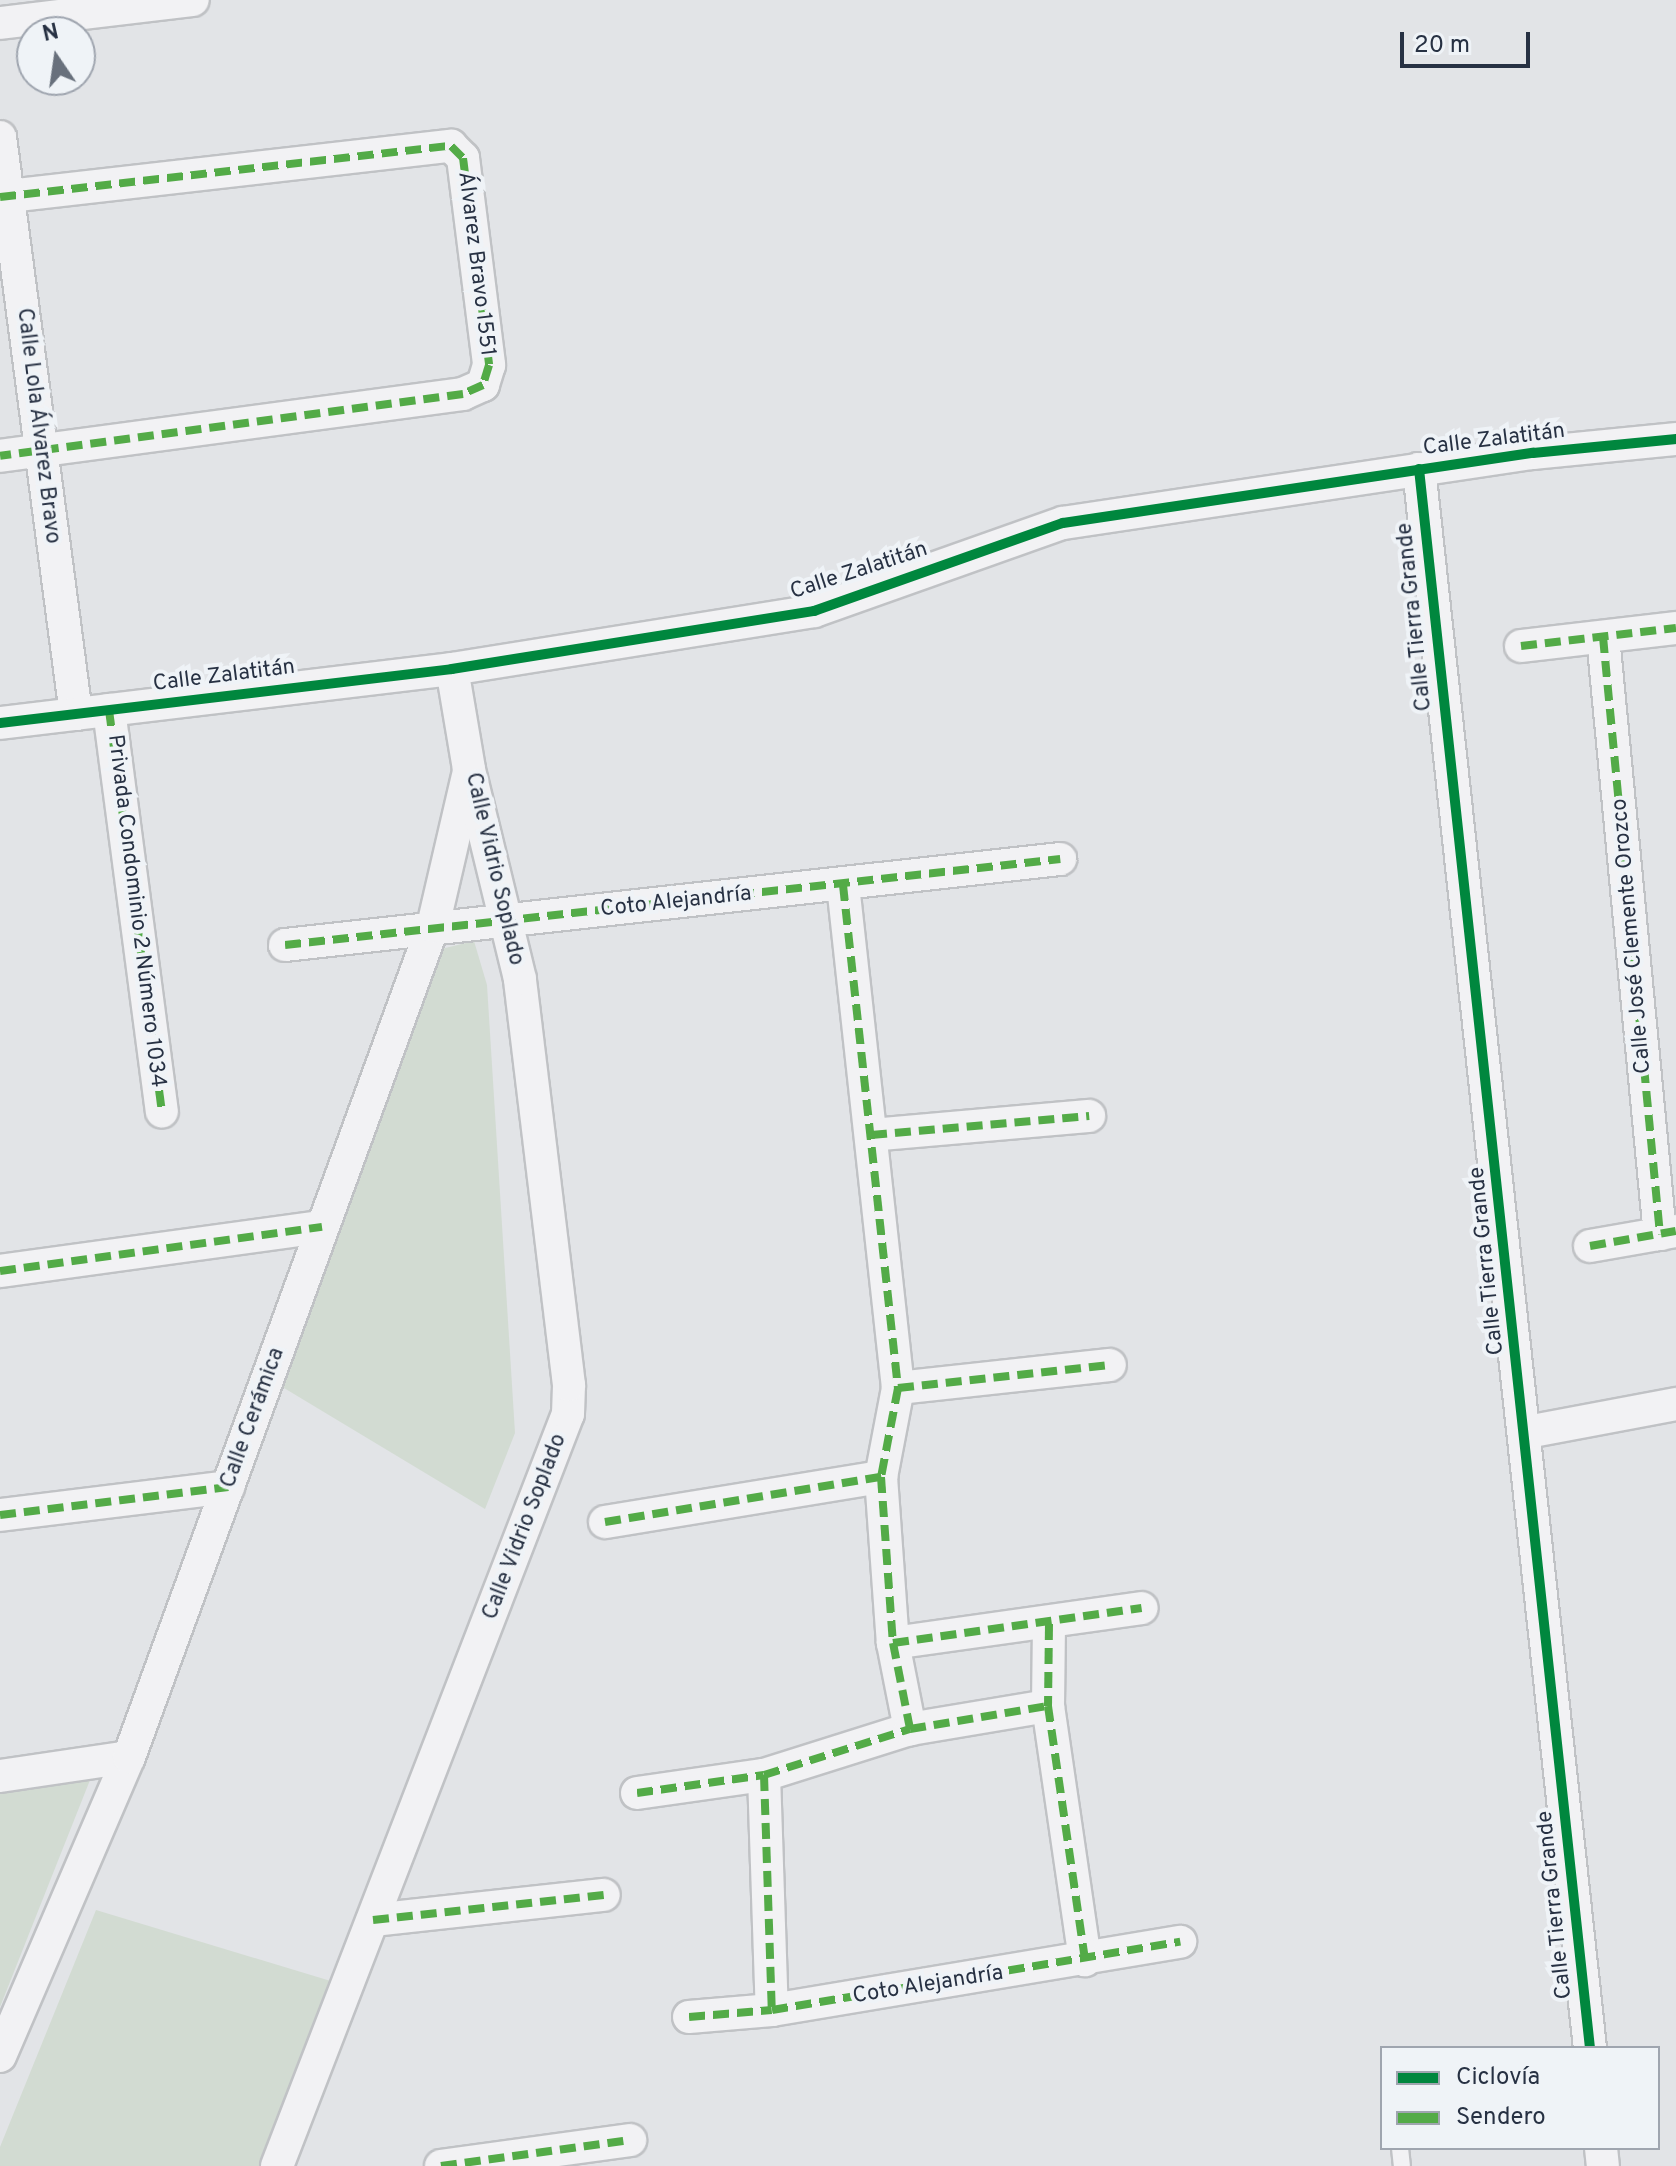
<!DOCTYPE html>
<html>
<head>
<meta charset="utf-8">
<style>
  body { margin:0 }
  #map { position:relative; width:1676px; height:2166px; overflow:hidden; background:#e2e4e7; font-family:Overpass,sans-serif }
  div>[style] { position:absolute }
  [style*='--x'] { left:calc(var(--x)*1px); top:calc(var(--y)*1px); width:calc(var(--w)*1px); rotate:calc(var(--a)*1deg) }
  .green>* { inset:0; background:#d2dbd2 }
  .roads { filter:drop-shadow(2px 0 #c0c2c5) drop-shadow(-2px 0 #c0c2c5) drop-shadow(0 2px #c0c2c5) drop-shadow(0 -2px #c0c2c5) }
  .service>* { height:16px; margin:-8px; padding:0 8px; transform-origin:8px; border-radius:8px; background:#f2f2f4 }
  .minor>* { height:32px; margin:-16px; padding:0 16px; transform-origin:16px; border-radius:16px; background:#f2f2f4 }
  .quiet>* { height:8px; margin-top:-4px; transform-origin:0; background:repeating-linear-gradient(90deg,#53ab47 0 16px,transparent 0 24px) }
  .cycleway>* { height:10px; margin:-5px; padding:0 5px; transform-origin:5px; border-radius:5px; background:#00873e }
  span { translate:-50% -50%; white-space:nowrap; text-align:center; line-height:1.15; -webkit-text-stroke:8px #eff3f7; paint-order:stroke }
  .street-label { font-size:22px; color:#273143 }
  .legend { position:absolute; left:1380px; top:2046px; width:280px; height:104px; box-sizing:border-box; background:#eff3f7; border:2px solid #9fa5af; margin:0; padding:10px 14px; list-style:none; font-size:24px; color:#273143 }
  .legend li { display:flex; align-items:center; gap:16px; height:40px }
  .legend b { width:40px; border:2px solid #9fa5af }
  .north { position:absolute; left:16px; top:16px; width:80px; height:80px; box-sizing:border-box; background:#eff3f7; border:2px solid #9fa5af; border-radius:50%; rotate:347deg; font-size:22px; font-weight:700; line-height:32px; text-align:center; color:#273143 }
  .north::after { content:''; display:block; margin:auto; width:28px; height:36px; background:#68707c; clip-path:polygon(50% 0,100% 100%,50% 72%,0 100%) }
  .scale { position:absolute; left:1400px; top:32px; width:130px; height:36px; box-sizing:border-box; border:4px solid #273143; border-top:0; padding-left:10px; font-size:24px; line-height:28px; white-space:nowrap; color:#273143; -webkit-text-stroke:6px #eff3f7; paint-order:stroke }
</style>
</head>
<body>
<div id="map">
  <div class="green">
    <i style="clip-path:polygon(474px 941px,487px 985px,515px 1433px,485px 1509px,279px 1385px,433px 951px)"></i>
    <i style="clip-path:polygon(92px 1775px,0 2007px,0 1785px)"></i>
    <i style="clip-path:polygon(96px 1910px,334px 1982px,260px 2166px,0 2166px,0 2147px)"></i>
  </div>
  <div class="roads">
    <div class="service">
      <i style="--x:1400;--y:2148;--w:18;--a:84"></i>
    </div>
    <div class="minor">
      <i style="--x:0;--y:23;--w:194;--a:-6.8"></i>
      <i style="--x:0;--y:137;--w:582;--a:82.5"></i>
      <i style="--x:0;--y:197;--w:454;--a:-6.5"></i>
      <i style="--x:451;--y:146;--w:17;--a:45"></i>
      <i style="--x:463;--y:158;--w:209;--a:82.8"></i>
      <i style="--x:489;--y:365;--w:21;--a:107"></i>
      <i style="--x:483;--y:385;--w:22;--a:156"></i>
      <i style="--x:463;--y:394;--w:467;--a:172.4"></i>
      <i style="--x:1419;--y:469;--w:1588;--a:83.82"></i>
      <i style="--x:1603;--y:637;--w:600;--a:84.55"></i>
      <i style="--x:1521;--y:646;--w:156;--a:-6.6"></i>
      <i style="--x:109;--y:710;--w:405;--a:82.5"></i>
      <i style="--x:0;--y:723;--w:455;--a:-6.8"></i>
      <i style="--x:452;--y:669;--w:367;--a:-9.1"></i>
      <i style="--x:814;--y:611;--w:264;--a:-19.5"></i>
      <i style="--x:1063;--y:523;--w:475;--a:-8.5"></i>
      <i style="--x:1533;--y:453;--w:144;--a:-5.6"></i>
      <i style="--x:843;--y:885;--w:506;--a:83.76"></i>
      <i style="--x:898;--y:1388;--w:91;--a:100.8"></i>
      <i style="--x:881;--y:1477;--w:166;--a:85.9"></i>
      <i style="--x:893;--y:1643;--w:88;--a:78.8"></i>
      <i style="--x:285;--y:945;--w:780;--a:-6.33"></i>
      <i style="--x:871;--y:1135;--w:219;--a:-5"></i>
      <i style="--x:1590;--y:1246;--w:87;--a:-9.9"></i>
      <i style="--x:0;--y:1271;--w:325;--a:-7.8"></i>
      <i style="--x:898;--y:1388;--w:213;--a:-6.2"></i>
      <i style="--x:1527;--y:1432;--w:152;--a:-10.6"></i>
      <i style="--x:0;--y:1515;--w:230;--a:-7"></i>
      <i style="--x:605;--y:1522;--w:280;--a:-9.3"></i>
      <i style="--x:1049;--y:1624;--w:82;--a:90.7"></i>
      <i style="--x:1048;--y:1706;--w:257;--a:81.7"></i>
      <i style="--x:893;--y:1643;--w:251;--a:-8"></i>
      <i style="--x:764;--y:1775;--w:235;--a:88.1"></i>
      <i style="--x:0;--y:1776;--w:130;--a:-8.4"></i>
      <i style="--x:637;--y:1793;--w:128;--a:-8.1"></i>
      <i style="--x:764;--y:1775;--w:153;--a:-17.5"></i>
      <i style="--x:910;--y:1729;--w:140;--a:-9.5"></i>
      <i style="--x:373;--y:1920;--w:232;--a:-6.2"></i>
      <i style="--x:689;--y:2017;--w:83;--a:-4.8"></i>
      <i style="--x:772;--y:2010;--w:414;--a:-9.5"></i>
      <i style="--x:0;--y:2056;--w:326;--a:-66.7"></i>
      <i style="--x:129;--y:1757;--w:885;--a:-69.91"></i>
      <i style="--x:433;--y:926;--w:155;--a:-76.9"></i>
      <i style="--x:1601;--y:2148;--w:18;--a:84"></i>
      <i style="--x:277;--y:2166;--w:806;--a:-68.85"></i>
      <i style="--x:568;--y:1414;--w:29;--a:-88"></i>
      <i style="--x:569;--y:1385;--w:409;--a:-96.9"></i>
      <i style="--x:520;--y:979;--w:216;--a:-103.7"></i>
      <i style="--x:469;--y:769;--w:101;--a:-99.6"></i>
      <i style="--x:441;--y:2166;--w:191;--a:-7.8"></i>
    </div>
  </div>
  <div class="quiet">
    <i style="--x:0;--y:197;--w:454;--a:-6.5"></i>
    <i style="--x:451;--y:146;--w:17;--a:45"></i>
    <i style="--x:463;--y:158;--w:209;--a:82.8"></i>
    <i style="--x:489;--y:365;--w:21;--a:107"></i>
    <i style="--x:483;--y:385;--w:22;--a:156"></i>
    <i style="--x:463;--y:394;--w:467;--a:172.4"></i>
    <i style="--x:1603;--y:637;--w:600;--a:84.55"></i>
    <i style="--x:1521;--y:646;--w:156;--a:-6.6"></i>
    <i style="--x:109;--y:710;--w:405;--a:82.5"></i>
    <i style="--x:843;--y:885;--w:506;--a:83.76"></i>
    <i style="--x:898;--y:1388;--w:91;--a:100.8"></i>
    <i style="--x:881;--y:1477;--w:166;--a:85.9"></i>
    <i style="--x:893;--y:1643;--w:88;--a:78.8"></i>
    <i style="--x:285;--y:945;--w:780;--a:-6.33"></i>
    <i style="--x:871;--y:1135;--w:219;--a:-5"></i>
    <i style="--x:1590;--y:1246;--w:87;--a:-9.9"></i>
    <i style="--x:0;--y:1271;--w:325;--a:-7.8"></i>
    <i style="--x:898;--y:1388;--w:213;--a:-6.2"></i>
    <i style="--x:0;--y:1515;--w:230;--a:-7"></i>
    <i style="--x:605;--y:1522;--w:280;--a:-9.3"></i>
    <i style="--x:1049;--y:1624;--w:82;--a:90.7"></i>
    <i style="--x:1048;--y:1706;--w:257;--a:81.7"></i>
    <i style="--x:893;--y:1643;--w:251;--a:-8"></i>
    <i style="--x:764;--y:1775;--w:235;--a:88.1"></i>
    <i style="--x:637;--y:1793;--w:128;--a:-8.1"></i>
    <i style="--x:764;--y:1775;--w:153;--a:-17.5"></i>
    <i style="--x:910;--y:1729;--w:140;--a:-9.5"></i>
    <i style="--x:373;--y:1920;--w:232;--a:-6.2"></i>
    <i style="--x:689;--y:2017;--w:83;--a:-4.8"></i>
    <i style="--x:772;--y:2010;--w:414;--a:-9.5"></i>
    <i style="--x:441;--y:2166;--w:191;--a:-7.8"></i>
  </div>
  <div class="cycleway">
    <i style="--x:1419;--y:469;--w:1588;--a:83.82"></i>
    <i style="--x:0;--y:723;--w:455;--a:-6.8"></i>
    <i style="--x:452;--y:669;--w:367;--a:-9.1"></i>
    <i style="--x:814;--y:611;--w:264;--a:-19.5"></i>
    <i style="--x:1063;--y:523;--w:475;--a:-8.5"></i>
    <i style="--x:1533;--y:453;--w:144;--a:-5.6"></i>
  </div>
  <div class="street-label">
    <span style="left:476px;top:264px;rotate:83deg">Álvarez Bravo 1551</span>
    <span style="left:38px;top:426px;rotate:83deg">Calle Lola Álvarez Bravo</span>
    <span style="left:1494px;top:440px;rotate:-7deg">Calle Zalatitán</span>
    <span style="left:859px;top:571px;rotate:-18deg">Calle Zalatitán</span>
    <span style="left:1415px;top:617px;rotate:-96deg">Calle Tierra Grande</span>
    <span style="left:224px;top:676px;rotate:-7deg">Calle Zalatitán</span>
    <span style="left:494px;top:869px;rotate:77deg">Calle Vidrio Soplado</span>
    <span style="left:676px;top:902px;rotate:-6deg">Coto Alejandría</span>
    <span style="left:136px;top:911px;rotate:83deg">Privada Condominio 2 Número 1034</span>
    <span style="left:1632px;top:936px;rotate:-95deg">Calle José Clemente Orozco</span>
    <span style="left:1487px;top:1261px;rotate:-96deg">Calle Tierra Grande</span>
    <span style="left:253px;top:1418px;rotate:-70deg">Calle Cerámica</span>
    <span style="left:525px;top:1527px;rotate:-69deg">Calle Vidrio Soplado</span>
    <span style="left:1555px;top:1905px;rotate:-96deg">Calle Tierra Grande</span>
    <span style="left:928px;top:1985px;rotate:-9deg">Coto Alejandría</span>
  </div>
  <ul class="legend">
  <li><b style="height:10px;background:#00873e"></b>Ciclovía</li>
  <li><b style="height:10px;background:#53ab47"></b>Sendero</li>
  </ul>
  <div class="north">N</div>
  <div class="scale">20 m</div>
</div>
</body>
</html>
